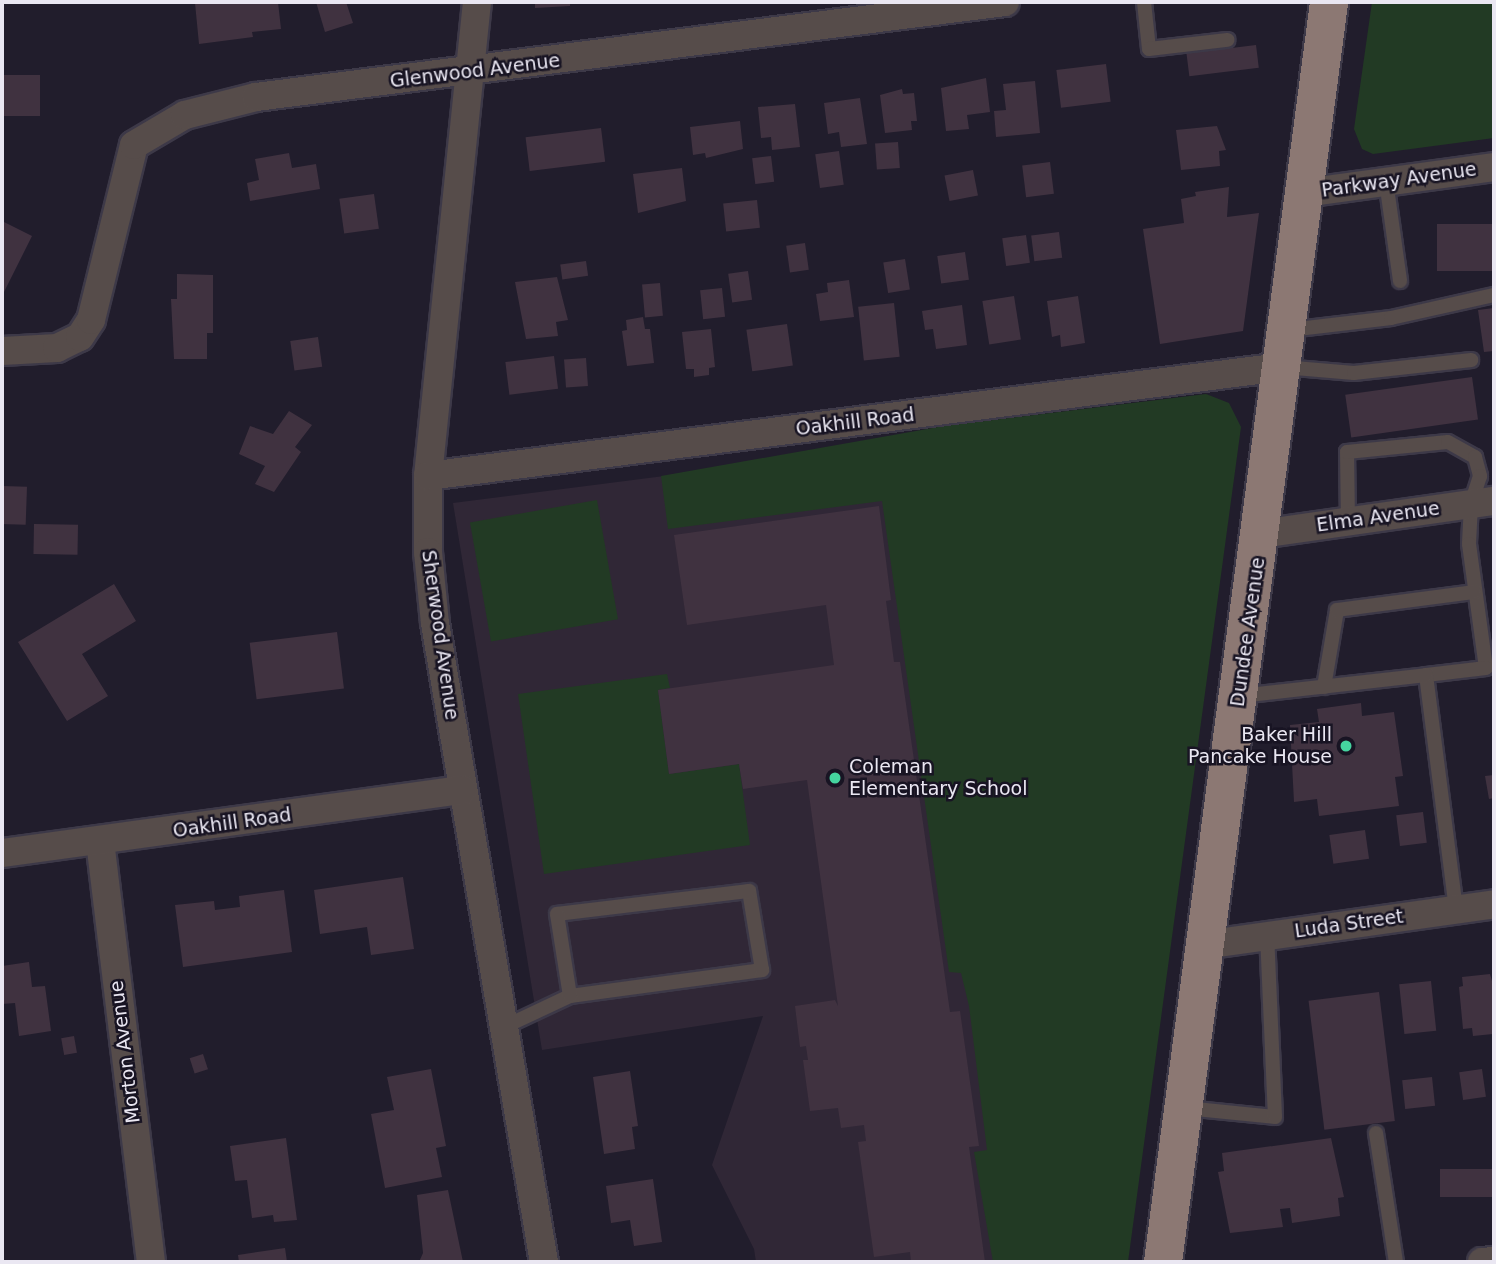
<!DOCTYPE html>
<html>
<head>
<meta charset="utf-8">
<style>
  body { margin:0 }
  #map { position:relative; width:1496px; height:1264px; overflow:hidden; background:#211d2c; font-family:"DejaVu Sans",sans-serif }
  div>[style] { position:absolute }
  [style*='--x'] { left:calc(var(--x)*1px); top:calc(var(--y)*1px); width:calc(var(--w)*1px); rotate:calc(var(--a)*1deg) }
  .education>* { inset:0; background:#302736 }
  .green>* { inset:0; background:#223a24; transform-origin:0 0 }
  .building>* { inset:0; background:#403240; transform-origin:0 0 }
  .roads { filter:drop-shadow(2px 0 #3d3948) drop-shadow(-2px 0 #3d3948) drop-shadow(0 2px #3d3948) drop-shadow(0 -2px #3d3948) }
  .service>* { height:14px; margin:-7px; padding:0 7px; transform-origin:7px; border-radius:7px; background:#564c4a }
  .minor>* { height:28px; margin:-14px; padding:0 14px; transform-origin:14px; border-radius:14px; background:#564c4a }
  .primary>* { height:38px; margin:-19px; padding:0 19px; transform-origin:19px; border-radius:19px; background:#8c7873 }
  .dots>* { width:19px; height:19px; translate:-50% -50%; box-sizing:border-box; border:4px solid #181423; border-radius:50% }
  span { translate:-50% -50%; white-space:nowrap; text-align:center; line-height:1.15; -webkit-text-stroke:5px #181423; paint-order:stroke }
  .street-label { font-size:19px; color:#eae7f2 }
  .poi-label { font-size:19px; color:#eae7f2 }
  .right { translate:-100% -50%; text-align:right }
  .left { translate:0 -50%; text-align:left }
  .frame { position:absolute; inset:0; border:4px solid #eae7f2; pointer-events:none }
</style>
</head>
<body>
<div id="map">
  <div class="education">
    <i style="clip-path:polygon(1221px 405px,1105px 1262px,756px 1262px,754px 1249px,712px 1165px,763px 1016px,542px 1050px,453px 503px)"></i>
  </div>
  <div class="green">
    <i style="clip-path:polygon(1372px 2px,1494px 2px,1494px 138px,1373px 154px,1362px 149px,1354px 129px)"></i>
    <i style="clip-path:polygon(1206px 394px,1229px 403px,1241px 427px,1128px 1262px,993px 1262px,974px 1152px,987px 1150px,969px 1006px,961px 973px,949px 972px,882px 501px,668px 529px,661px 476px,944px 426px)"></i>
    <i style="left:597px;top:500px;width:121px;height:129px;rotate:80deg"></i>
    <i style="clip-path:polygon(667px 674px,670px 688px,658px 690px,669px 774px,739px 764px,750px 845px,544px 874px,518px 694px)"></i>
  </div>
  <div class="building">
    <i style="clip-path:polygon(203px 2px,278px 2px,281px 29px,252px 32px,253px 37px,199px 44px,195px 3px)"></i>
    <i style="clip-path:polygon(316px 2px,346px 2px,353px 23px,325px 32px)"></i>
    <i style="clip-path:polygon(535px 2px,570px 2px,570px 6px,535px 8px)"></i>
    <i style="left:1256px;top:45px;width:23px;height:70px;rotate:83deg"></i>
    <i style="left:1106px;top:64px;width:38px;height:50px;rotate:83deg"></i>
    <i style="left:2px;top:75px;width:38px;height:41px"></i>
    <i style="clip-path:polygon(986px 78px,990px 112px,967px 115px,969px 129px,946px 131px,941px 88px)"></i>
    <i style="clip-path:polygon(1035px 81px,1040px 133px,996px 137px,994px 111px,1006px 110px,1003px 84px)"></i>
    <i style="clip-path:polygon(902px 89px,903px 94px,914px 93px,917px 121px,911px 121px,912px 130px,885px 133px,880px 95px)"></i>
    <i style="clip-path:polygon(860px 98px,867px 144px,841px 147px,839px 132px,828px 134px,824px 103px)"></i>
    <i style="clip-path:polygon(795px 104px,800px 147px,772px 150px,771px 137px,761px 138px,758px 107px)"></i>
    <i style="clip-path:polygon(740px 121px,743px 149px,706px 158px,705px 153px,693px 155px,690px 127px)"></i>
    <i style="clip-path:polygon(1217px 126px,1226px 150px,1219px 151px,1220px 166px,1181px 170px,1176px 130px)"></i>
    <i style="left:601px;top:128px;width:34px;height:76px;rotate:83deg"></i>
    <i style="left:898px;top:142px;width:26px;height:23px;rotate:86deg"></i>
    <i style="left:839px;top:151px;width:34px;height:24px;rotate:82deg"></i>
    <i style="clip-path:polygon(289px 153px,292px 168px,316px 164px,320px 189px,250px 201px,247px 183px,259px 180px,255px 159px)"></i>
    <i style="left:771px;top:156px;width:26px;height:19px;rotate:83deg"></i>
    <i style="left:1050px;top:162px;width:32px;height:28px;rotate:83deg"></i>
    <i style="clip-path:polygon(682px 168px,686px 201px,638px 213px,633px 174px)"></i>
    <i style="left:973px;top:170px;width:26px;height:29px;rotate:79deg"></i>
    <i style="clip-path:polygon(1229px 187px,1227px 217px,1259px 213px,1243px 331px,1160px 344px,1143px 229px,1184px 223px,1181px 199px,1196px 196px,1195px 192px)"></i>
    <i style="left:374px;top:194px;width:35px;height:35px;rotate:82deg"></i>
    <i style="left:757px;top:200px;width:28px;height:34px;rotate:84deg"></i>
    <i style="clip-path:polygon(2px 221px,32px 236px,2px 296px)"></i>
    <i style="left:1494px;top:224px;width:47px;height:57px;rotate:90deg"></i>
    <i style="left:1059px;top:232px;width:26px;height:28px;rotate:83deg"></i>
    <i style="left:1026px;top:235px;width:28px;height:24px;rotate:82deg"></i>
    <i style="left:805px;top:243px;width:27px;height:19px;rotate:82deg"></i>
    <i style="left:965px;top:252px;width:28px;height:28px;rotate:82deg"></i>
    <i style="left:905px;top:259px;width:31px;height:22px;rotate:81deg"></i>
    <i style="left:586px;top:261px;width:15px;height:26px;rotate:82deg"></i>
    <i style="left:748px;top:271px;width:29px;height:20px;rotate:82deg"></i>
    <i style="clip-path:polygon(177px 274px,213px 275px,213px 333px,207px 333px,207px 359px,174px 359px,171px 299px,177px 299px)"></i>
    <i style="clip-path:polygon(557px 277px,568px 320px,556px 322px,558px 336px,526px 339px,515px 282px)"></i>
    <i style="clip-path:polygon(849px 280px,854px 317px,820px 321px,816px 294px,828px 292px,827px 283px)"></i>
    <i style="left:660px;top:283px;width:33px;height:18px;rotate:85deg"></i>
    <i style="left:722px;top:288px;width:29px;height:22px;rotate:84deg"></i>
    <i style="left:1014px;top:296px;width:44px;height:32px;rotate:81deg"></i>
    <i style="clip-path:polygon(1078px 296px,1085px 343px,1061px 347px,1060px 335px,1052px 337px,1047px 301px)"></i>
    <i style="left:894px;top:303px;width:54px;height:36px;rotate:84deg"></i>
    <i style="clip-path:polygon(962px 305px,967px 345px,936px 349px,933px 329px,925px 330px,922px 311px)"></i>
    <i style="clip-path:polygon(1494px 308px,1494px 351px,1484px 352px,1478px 310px)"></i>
    <i style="clip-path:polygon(643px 317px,645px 329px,650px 329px,654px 363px,627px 366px,622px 331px,627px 330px,626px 320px)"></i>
    <i style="left:787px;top:324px;width:42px;height:41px;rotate:82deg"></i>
    <i style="clip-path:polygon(711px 329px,715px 367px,709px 368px,709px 375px,694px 377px,694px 369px,686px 369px,682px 332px)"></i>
    <i style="left:318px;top:337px;width:30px;height:28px;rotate:82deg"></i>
    <i style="left:554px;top:356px;width:33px;height:49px;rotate:83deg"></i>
    <i style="left:586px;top:358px;width:28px;height:22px;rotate:86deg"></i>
    <i style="left:1472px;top:377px;width:43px;height:128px;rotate:82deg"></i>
    <i style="clip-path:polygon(289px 411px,312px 425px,295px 447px,301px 452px,274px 492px,255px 484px,265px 466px,239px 454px,250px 426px,273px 434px)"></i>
    <i style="left:2px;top:486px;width:25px;height:38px;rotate:2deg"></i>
    <i style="clip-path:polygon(879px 506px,891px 600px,886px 601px,894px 662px,900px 662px,950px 1012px,960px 1011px,979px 1146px,969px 1147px,985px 1262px,911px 1262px,910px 1252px,874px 1257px,858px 1142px,866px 1141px,864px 1125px,841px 1128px,838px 1108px,810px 1111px,803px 1060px,808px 1060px,806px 1046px,800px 1047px,795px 1006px,835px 1000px,838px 1006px,807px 780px,743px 789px,739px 764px,669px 774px,658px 690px,834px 665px,826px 605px,687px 625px,674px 535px)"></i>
    <i style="left:34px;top:524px;width:44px;height:30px;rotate:1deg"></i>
    <i style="clip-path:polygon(114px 584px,136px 621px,82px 654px,108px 696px,67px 721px,18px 642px)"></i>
    <i style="left:337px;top:632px;width:57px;height:88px;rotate:83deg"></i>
    <i style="clip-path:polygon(1361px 703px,1362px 716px,1394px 712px,1403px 776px,1395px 777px,1399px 806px,1319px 816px,1317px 799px,1294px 802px,1290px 725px,1319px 722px,1317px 709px)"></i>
    <i style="clip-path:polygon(1494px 775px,1494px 798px,1489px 799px,1485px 776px)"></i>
    <i style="left:1423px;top:812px;width:31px;height:27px;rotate:83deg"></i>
    <i style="left:1365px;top:830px;width:29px;height:36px;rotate:82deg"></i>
    <i style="clip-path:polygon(403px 877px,414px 949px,371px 955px,367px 927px,320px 934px,314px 890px)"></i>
    <i style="clip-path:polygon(284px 890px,292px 952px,183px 967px,175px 905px,214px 901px,215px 910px,240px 907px,239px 896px)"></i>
    <i style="clip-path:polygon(29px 962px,32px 987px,45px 986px,51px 1031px,19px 1036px,15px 1003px,2px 1004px,2px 966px)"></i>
    <i style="clip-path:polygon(1490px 974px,1494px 988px,1493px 1034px,1473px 1036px,1472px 1028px,1463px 1029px,1459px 987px,1463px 986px,1462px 977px)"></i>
    <i style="left:1431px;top:981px;width:50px;height:32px;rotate:84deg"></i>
    <i style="left:1379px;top:992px;width:130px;height:71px;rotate:83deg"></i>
    <i style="left:74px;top:1036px;width:17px;height:13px;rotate:80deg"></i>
    <i style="left:203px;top:1054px;width:16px;height:14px;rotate:72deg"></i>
    <i style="clip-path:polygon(431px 1069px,446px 1146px,436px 1148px,442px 1177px,385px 1188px,371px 1114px,394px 1110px,387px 1077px)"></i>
    <i style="left:1482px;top:1069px;width:28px;height:23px;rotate:82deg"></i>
    <i style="clip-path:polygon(630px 1071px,638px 1126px,632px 1127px,635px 1149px,604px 1154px,593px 1077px)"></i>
    <i style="left:1432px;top:1077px;width:29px;height:30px;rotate:84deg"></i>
    <i style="clip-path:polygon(286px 1138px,297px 1220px,274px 1222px,273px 1215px,252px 1218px,247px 1180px,235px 1181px,230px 1146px)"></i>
    <i style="clip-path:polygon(1331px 1138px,1344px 1197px,1338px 1198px,1340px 1216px,1292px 1223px,1290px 1208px,1280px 1209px,1283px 1227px,1230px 1233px,1218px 1172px,1224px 1171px,1222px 1153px)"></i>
    <i style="left:1494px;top:1169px;width:28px;height:54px;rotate:90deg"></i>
    <i style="clip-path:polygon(653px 1179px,662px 1242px,634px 1246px,630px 1220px,611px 1223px,606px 1186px)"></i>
    <i style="clip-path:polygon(448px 1190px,463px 1262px,419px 1262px,423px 1253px,417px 1195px)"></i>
    <i style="clip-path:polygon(285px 1248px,287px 1262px,239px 1262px,238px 1255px)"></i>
  </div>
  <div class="roads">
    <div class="service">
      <i style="--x:1144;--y:2;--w:47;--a:83.9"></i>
      <i style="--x:1149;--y:49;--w:79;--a:-6.6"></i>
      <i style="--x:1386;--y:181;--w:101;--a:82"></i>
      <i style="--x:1289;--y:330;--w:103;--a:-6.7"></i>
      <i style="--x:1391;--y:318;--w:106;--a:-12.6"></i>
      <i style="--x:1283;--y:367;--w:71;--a:4.8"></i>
      <i style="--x:1354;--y:373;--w:118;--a:-6.3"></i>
      <i style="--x:1348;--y:522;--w:70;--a:-90.8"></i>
      <i style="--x:1347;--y:452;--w:101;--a:-5.7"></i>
      <i style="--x:1448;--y:442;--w:31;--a:29"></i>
      <i style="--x:1475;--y:457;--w:20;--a:75"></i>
      <i style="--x:1480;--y:476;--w:29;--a:108"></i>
      <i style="--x:1471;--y:504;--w:40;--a:92.9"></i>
      <i style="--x:1469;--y:544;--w:125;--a:82.2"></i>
      <i style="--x:1486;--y:668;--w:60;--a:173.3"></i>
      <i style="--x:1426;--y:675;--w:237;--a:82.7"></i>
      <i style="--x:1324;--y:687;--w:78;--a:-80.4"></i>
      <i style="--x:1337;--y:610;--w:138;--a:-7.5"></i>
      <i style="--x:1240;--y:696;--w:187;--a:-6.4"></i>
      <i style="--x:504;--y:1027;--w:73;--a:-25.2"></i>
      <i style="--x:570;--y:996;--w:194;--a:-7.7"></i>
      <i style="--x:762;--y:970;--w:80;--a:-99.3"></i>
      <i style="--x:749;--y:891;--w:193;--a:173.2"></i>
      <i style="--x:557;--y:914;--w:83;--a:81"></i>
      <i style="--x:1185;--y:1108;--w:90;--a:5.7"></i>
      <i style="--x:1275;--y:1117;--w:181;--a:-92.5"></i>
      <i style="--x:1376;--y:1133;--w:131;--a:81.2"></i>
    </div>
    <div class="minor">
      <i style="--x:477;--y:2;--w:477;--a:95.9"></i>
      <i style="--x:428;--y:476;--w:76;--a:90"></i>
      <i style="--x:428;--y:552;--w:71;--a:84.4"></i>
      <i style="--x:435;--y:623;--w:648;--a:80.32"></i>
      <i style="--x:1304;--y:193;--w:192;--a:-7.8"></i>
      <i style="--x:2;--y:351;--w:55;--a:-3.1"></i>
      <i style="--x:57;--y:348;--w:25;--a:-26"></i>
      <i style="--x:80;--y:337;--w:20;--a:-57"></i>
      <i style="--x:91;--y:320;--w:180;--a:-76.2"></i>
      <i style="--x:134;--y:145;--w:59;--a:-30.5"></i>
      <i style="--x:185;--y:115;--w:73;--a:-14.2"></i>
      <i style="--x:256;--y:97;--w:755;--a:-7.23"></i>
      <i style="--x:428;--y:476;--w:860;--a:-7.28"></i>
      <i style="--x:1261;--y:534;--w:235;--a:-8.1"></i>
      <i style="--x:100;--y:841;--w:424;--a:83.1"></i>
      <i style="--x:2;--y:853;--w:465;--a:-7.8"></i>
      <i style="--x:1204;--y:945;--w:293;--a:-8"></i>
      <i style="--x:1482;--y:1262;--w:12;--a:-5"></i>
    </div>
    <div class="primary">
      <i style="--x:1163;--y:1262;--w:1271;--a:-82.49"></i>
    </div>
  </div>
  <div class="dots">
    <i style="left:1346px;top:746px;background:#45d49f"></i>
    <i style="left:835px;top:778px;background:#45d49f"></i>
  </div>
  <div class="street-label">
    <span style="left:475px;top:71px;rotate:-7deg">Glenwood Avenue</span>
    <span style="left:1399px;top:180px;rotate:-8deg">Parkway Avenue</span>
    <span style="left:855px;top:422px;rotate:-7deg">Oakhill Road</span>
    <span style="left:1378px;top:517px;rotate:-8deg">Elma Avenue</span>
    <span style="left:1248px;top:632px;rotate:-82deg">Dundee Avenue</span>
    <span style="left:440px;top:635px;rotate:82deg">Sherwood Avenue</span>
    <span style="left:232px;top:823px;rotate:-8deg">Oakhill Road</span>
    <span style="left:1349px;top:924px;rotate:-8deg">Luda Street</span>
    <span style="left:125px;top:1052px;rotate:-97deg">Morton Avenue</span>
  </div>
  <div class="poi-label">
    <span class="right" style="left:1332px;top:746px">Baker Hill<br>Pancake House</span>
    <span class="left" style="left:849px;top:778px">Coleman<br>Elementary School</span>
  </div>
  <div class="frame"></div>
</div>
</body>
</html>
